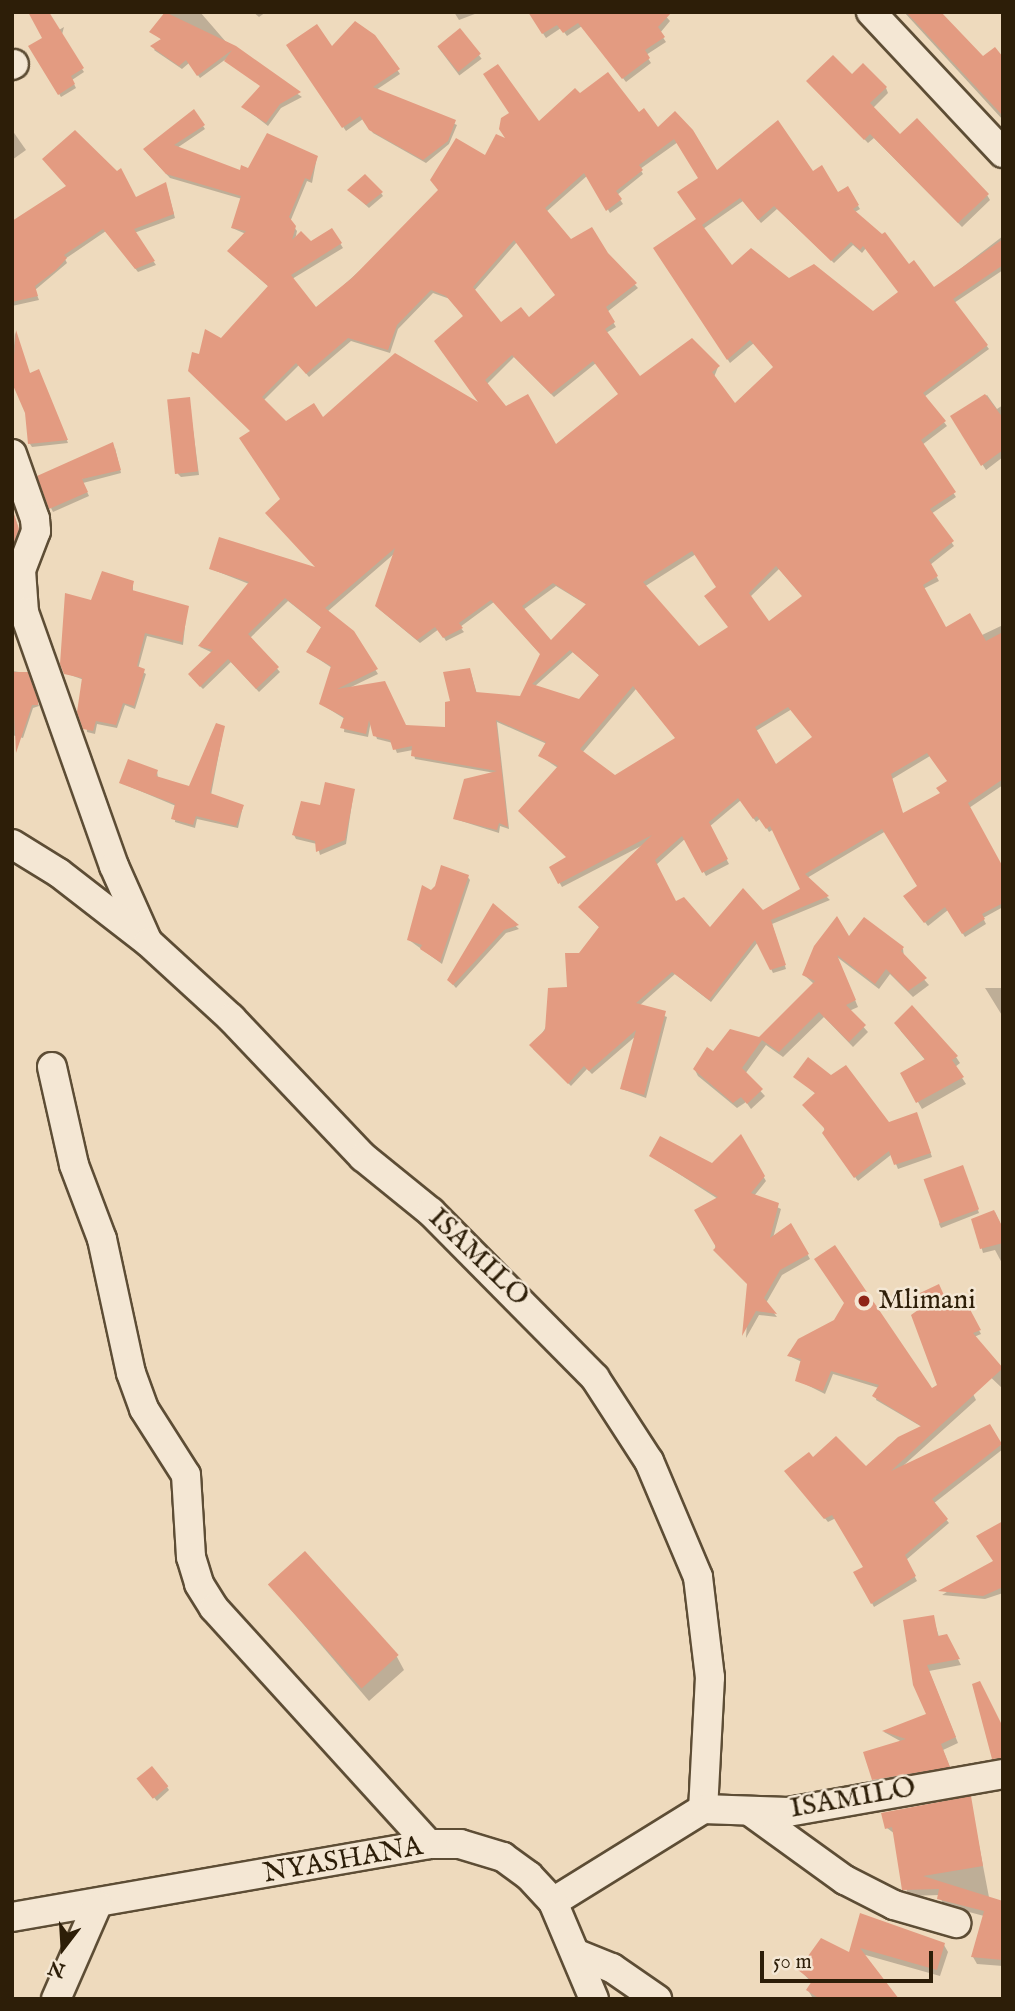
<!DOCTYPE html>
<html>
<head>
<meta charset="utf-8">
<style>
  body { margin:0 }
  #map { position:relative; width:1015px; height:2011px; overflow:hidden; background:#eedabd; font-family:"IM FELL English",serif }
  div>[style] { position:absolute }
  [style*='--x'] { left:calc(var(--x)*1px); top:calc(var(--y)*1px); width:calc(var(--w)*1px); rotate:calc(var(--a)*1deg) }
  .shadow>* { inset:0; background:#0003; transform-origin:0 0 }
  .building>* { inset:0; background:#e39b81; transform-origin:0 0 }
  .roads { filter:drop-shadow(2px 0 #5d4d35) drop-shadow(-2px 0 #5d4d35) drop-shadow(0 2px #5d4d35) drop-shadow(0 -2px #5d4d35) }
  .minor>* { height:28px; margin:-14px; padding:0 14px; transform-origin:14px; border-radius:14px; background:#f4e7d4 }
  .dots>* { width:19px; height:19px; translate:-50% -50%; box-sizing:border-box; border:4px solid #f4e7d4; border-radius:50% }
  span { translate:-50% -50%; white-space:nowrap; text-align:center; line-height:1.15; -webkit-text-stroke:5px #f4e7d4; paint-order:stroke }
  .street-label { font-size:28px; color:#2d1e08 }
  .poi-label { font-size:28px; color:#2d1e08 }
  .left { translate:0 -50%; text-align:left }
  .frame { position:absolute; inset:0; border:14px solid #2d1e08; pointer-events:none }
  .north { position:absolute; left:28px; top:1913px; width:70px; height:70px; -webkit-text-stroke:5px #f4e7d4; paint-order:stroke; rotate:197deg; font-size:19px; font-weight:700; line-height:28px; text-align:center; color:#2d1e08 }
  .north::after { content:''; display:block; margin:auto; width:24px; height:32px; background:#2d1e08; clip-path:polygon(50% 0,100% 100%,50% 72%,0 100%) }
  .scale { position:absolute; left:760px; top:1951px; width:173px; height:32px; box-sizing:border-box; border:4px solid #2d1e08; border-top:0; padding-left:9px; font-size:21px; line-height:24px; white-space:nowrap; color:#2d1e08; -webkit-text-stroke:5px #f4e7d4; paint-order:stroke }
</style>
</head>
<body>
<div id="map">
  <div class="shadow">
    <i style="clip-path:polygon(161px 12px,200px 12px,233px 50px,302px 97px,281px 108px,268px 126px,243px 107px,268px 90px,226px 59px,200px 78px,189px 63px,182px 69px,154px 50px,162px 40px,152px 32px,165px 16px)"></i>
    <i style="clip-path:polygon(253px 12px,266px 12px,259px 17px)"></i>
    <i style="clip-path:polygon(454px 12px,480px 12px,459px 20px)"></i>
    <i style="clip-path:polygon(529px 12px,662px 12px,670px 21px,660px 33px,666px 42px,646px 55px,651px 63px,626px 82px,582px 26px,567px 36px,561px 28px,546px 38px)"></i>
    <i style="clip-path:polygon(904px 12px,939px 12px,983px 58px,1003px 60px,1003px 120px)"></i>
    <i style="clip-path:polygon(64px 27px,56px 57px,67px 46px,84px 72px,72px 80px,76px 88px,61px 97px,30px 47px)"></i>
    <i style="left:460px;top:30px;width:36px;height:28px;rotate:53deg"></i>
    <i style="clip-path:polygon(374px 36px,400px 74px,376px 90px,457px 125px,449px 144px,426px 163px,373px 133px,363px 119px,346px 131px,288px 45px,331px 49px)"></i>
    <i style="clip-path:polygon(852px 77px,886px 88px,888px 93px,873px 108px,900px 136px,987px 195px,990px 200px,962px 227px,874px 138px,868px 143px,808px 82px)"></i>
    <i style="clip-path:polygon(evenodd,580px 96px,638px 114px,658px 129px,675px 113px,716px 173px,812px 173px,838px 194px,847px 188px,860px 209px,855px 212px,934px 289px,1003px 236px,1003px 270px,954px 303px,989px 349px,924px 397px,947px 426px,922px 445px,956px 497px,931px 514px,954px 546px,930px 565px,939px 581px,923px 589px,946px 629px,982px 635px,1003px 625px,1003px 785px,969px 808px,1003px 879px,1003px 907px,983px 918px,986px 924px,965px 937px,948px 910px,928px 926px,908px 900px,919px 886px,886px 831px,807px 878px,830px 900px,772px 924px,786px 969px,773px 973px,758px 942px,711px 1002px,675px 974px,639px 1006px,667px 1017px,646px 1098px,622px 1089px,637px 1035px,592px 1074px,587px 1069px,571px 1086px,533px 1049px,568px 989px,580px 955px,600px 928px,583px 911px,645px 844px,562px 887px,551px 868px,568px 858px,558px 768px,540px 756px,547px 744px,497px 722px,509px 829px,500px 826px,499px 833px,455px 819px,495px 773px,415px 759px,413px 750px,397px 753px,393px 743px,377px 739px,371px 721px,368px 737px,344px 732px,345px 719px,321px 704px,332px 668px,308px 652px,322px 628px,288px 601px,250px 638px,280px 672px,259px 692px,231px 662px,203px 689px,192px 678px,213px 653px,200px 647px,249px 584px,211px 569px,318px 570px,252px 432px,201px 356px,221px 340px,269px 287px,229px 251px,246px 234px,232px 228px,242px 199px,170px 178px,147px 153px,194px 112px,205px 129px,177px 148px,241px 172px,317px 157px,312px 183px,307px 181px,290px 222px,297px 231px,295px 240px,310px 243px,332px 230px,343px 248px,292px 279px,316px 310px,486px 157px,580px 96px,678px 142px,700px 179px,698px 220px,655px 248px,730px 363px,754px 343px,775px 368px,735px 405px,714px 377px,718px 367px,692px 340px,640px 378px,606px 333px,616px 327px,607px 312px,638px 288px,606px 254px,571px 241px,546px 212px,588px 175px,610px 213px,623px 204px,617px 195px,643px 174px,640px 169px,678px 142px,580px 96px,743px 201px,761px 223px,777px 209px,834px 263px,853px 245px,862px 253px,866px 248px,900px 293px,873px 314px,732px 267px,703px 229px,743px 201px,580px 96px,517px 242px,557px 295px,529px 320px,501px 324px,474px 291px,517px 242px,580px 96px,433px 293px,450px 299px,464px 317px,483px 407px,286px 423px,263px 401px,299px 365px,309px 377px,351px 341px,390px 353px,398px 329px,433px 293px,580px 96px,514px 357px,554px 397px,596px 363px,620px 395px,555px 446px,506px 409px,486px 385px,514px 357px,580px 96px,395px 553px,379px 609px,420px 643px,439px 629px,446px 641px,464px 632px,460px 627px,494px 602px,541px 655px,521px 698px,477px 694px,471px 673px,452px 703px,447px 729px,405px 727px,349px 688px,378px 674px,352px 632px,327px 612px,395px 553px,580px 96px,696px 554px,718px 588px,730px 628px,699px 648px,644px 587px,696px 554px,580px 96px,779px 569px,803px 597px,768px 623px,750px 597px,779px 569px,580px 96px,556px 586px,587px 605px,551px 642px,523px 610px,556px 586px,580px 96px,573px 652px,600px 676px,580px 701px,534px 687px,573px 652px,580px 96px,636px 689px,677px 739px,615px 777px,582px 753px,636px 689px,580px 96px,792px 709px,814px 738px,775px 766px,756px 731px,792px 709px,580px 96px,930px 756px,949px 782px,942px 794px,903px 815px,892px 779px,930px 756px,580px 96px,741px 800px,756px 822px,761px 818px,769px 832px,774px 829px,802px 890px,763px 912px,710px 929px,676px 903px,656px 865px,686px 838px,706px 876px,729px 864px,709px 827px,741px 800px)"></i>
    <i style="clip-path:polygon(12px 130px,26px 150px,12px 160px)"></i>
    <i style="clip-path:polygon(167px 188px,175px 218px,134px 233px,156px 265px,138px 272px,106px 231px,65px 259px,67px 263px,35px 290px,39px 300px,12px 306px,12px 261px,135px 199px)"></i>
    <i style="clip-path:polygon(349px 190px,381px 193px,383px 196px,369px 208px)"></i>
    <i style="clip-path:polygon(15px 332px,30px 375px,40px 375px,68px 443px,32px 447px,30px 444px,27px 413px,12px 372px)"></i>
    <i style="clip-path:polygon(987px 395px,997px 409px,1003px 405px,1003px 457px,986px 470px,952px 417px)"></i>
    <i style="clip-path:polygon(189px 399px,199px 475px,181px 477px,178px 474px)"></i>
    <i style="clip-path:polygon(115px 448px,121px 473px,83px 483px,89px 496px,53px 512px,51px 508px)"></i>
    <i style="clip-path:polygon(12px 509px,20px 533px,12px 554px)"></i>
    <i style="clip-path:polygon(133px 582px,133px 592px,187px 608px,183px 645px,147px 636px,138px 669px,146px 674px,135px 709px,125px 705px,117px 728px,97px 724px,95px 734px,87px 732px,84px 680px,65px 673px,92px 602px)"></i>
    <i style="clip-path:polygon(12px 671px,26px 673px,39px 706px,33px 708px,23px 738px,12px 735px)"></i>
    <i style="clip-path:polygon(224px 727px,211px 795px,243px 806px,238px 828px,197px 819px,195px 828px,175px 822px,176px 806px,121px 783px,157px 771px,158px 778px,190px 788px)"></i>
    <i style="clip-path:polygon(354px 790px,346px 844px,320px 855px,317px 844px,296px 839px,294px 835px,321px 808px)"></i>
    <i style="clip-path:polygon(467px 876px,470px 880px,442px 964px,409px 940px,431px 892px)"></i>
    <i style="clip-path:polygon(493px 905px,519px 929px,506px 933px,456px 988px,449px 980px)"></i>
    <i style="clip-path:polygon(849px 939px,903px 949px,904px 957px,929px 985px,913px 997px,890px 974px,879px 989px,837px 957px,858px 1007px,849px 1011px,868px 1032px,853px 1047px,824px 1017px,783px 1057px,766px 1045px,745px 1074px,765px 1096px,751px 1109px,746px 1102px,737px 1108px,698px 1076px,695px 1070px,714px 1053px,760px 1039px,814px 984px,804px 975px)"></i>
    <i style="clip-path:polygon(985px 988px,1003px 988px,1003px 1017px,987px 991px)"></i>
    <i style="clip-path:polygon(900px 1030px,956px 1057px,960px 1063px,955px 1067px,966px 1084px,922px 1109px,902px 1074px,926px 1061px)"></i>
    <i style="clip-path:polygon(796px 1077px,888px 1124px,918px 1118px,932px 1157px,898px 1169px,892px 1154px,858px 1181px,826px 1137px,816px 1094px)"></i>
    <i style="clip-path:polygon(740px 1137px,766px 1181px,754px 1196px,781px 1209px,773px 1238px,791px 1225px,810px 1259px,782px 1275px,766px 1303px,777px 1317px,759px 1315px,746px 1338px,749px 1285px,715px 1250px,718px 1199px,651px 1156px,713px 1165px)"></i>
    <i style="clip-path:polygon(964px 1171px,979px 1213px,941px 1228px,939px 1224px)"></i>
    <i style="clip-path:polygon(995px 1212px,1003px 1229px,1003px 1265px,995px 1250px,983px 1253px,974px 1220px)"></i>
    <i style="clip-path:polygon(834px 1248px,932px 1390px,940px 1386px,913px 1315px,928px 1305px,922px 1294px,938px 1286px,947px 1304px,964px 1302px,981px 1334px,974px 1337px,1003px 1371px,1003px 1389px,941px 1330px,976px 1400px,903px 1466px,989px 1426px,1003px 1449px,933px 1504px,949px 1523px,906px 1560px,917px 1581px,874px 1607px,856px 1572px,865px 1567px,836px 1518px,828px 1522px,786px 1471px,809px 1454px,813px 1460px,836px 1438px,866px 1468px,899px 1438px,922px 1427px,876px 1400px,879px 1388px,833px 1374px,825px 1394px,797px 1380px,802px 1362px,789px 1356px,800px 1340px,835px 1321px,846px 1303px,817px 1260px)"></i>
    <i style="clip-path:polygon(1003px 1523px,1003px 1593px,985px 1599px,942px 1595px,995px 1562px)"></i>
    <i style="clip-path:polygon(269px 1584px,397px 1657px,404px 1670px,369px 1701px)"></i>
    <i style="clip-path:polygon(933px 1617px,939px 1637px,946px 1636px,961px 1665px,929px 1671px,958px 1743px,943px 1750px,952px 1772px,877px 1786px,874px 1780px,902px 1742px,884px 1732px,928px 1715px,915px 1684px)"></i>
    <i style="clip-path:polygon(142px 1783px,167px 1787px,169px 1790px,157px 1801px)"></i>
    <i style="clip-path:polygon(970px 1798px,997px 1939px,1003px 1917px,1003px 1966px,977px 1964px,973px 1957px,984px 1916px,943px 1905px,940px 1895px,908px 1896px,895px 1834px,887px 1828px)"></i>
    <i style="clip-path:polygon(861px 1915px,944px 1945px,948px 1952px,940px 1976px,862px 1954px,851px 1999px,812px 1997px,808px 1990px,812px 1983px,800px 1970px,850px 1954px)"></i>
  </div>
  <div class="building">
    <i style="clip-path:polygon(28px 12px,49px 12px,84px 68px,71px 76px,75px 84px,58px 95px,28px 46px,42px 38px)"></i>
    <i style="clip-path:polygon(165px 12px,236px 46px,301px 92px,280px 104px,266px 123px,241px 107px,260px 86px,224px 61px,232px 50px,197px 76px,186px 60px,179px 66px,150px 46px,161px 39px,149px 32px)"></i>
    <i style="clip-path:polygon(528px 12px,672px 12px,658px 27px,665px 37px,645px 50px,650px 58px,622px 79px,578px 23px,563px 33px,557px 25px,542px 34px)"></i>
    <i style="clip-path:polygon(906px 12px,941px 12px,983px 56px,995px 47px,1003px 57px,1003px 116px)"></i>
    <i style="clip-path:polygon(355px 21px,375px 35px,400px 69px,373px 87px,456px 120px,448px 141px,423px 160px,369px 130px,360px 116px,342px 128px,286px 45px,317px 24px,332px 46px)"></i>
    <i style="left:460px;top:28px;width:33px;height:29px;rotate:51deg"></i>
    <i style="clip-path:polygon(833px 55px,852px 74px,863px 63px,887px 87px,870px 103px,900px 134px,917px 118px,989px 194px,958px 223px,870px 134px,864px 140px,806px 81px)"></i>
    <i style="clip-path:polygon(evenodd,498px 64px,539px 121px,575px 88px,580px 93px,608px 72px,639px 112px,644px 108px,658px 127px,675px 111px,693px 130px,717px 170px,778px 120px,813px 171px,822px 165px,838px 192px,848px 186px,859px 205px,853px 209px,882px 234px,885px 232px,909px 264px,914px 260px,934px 287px,1003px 239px,1003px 265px,953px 299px,988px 345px,923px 393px,946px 421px,921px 440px,956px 492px,930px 509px,954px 541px,929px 560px,938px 576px,923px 585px,946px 627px,970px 613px,986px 641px,1003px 632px,1003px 779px,968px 803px,1003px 867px,1003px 903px,982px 914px,985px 919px,962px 934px,945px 907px,924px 923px,903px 896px,917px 886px,882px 829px,805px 874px,829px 896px,771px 920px,786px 965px,770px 970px,755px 940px,709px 1000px,672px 972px,636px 1003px,666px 1011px,644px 1095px,620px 1089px,636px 1030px,589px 1071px,584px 1066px,568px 1084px,529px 1045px,545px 1030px,548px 988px,567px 987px,565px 953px,579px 953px,599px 927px,578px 907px,652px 835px,558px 884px,549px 867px,566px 857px,518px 811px,558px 766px,538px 756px,546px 742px,496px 720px,508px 827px,499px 823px,497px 830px,453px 819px,464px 779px,497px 771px,411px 756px,412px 746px,393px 750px,390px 740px,373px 736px,369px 720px,366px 734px,340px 728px,344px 717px,319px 704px,331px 666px,306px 652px,321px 627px,285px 598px,248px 634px,279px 667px,256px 689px,228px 659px,200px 687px,188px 674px,213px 650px,198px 646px,249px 582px,209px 569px,219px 537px,315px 567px,265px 513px,280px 499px,239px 438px,250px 431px,188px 371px,192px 352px,199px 354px,205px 329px,221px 338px,268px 286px,227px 251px,246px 231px,231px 228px,241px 196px,166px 174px,143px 149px,194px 109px,205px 125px,174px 145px,240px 170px,241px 165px,248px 168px,267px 133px,318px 156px,310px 180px,305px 178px,289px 217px,296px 226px,292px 240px,301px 231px,311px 241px,332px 228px,342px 243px,291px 275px,316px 307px,352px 278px,438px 190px,430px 180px,456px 138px,485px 155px,496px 134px,505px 138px,499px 129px,501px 118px,509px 113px,483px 74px,498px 64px,674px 139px,698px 178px,677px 192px,696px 219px,653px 248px,727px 360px,750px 340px,773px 367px,735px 403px,712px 372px,720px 366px,692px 338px,640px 376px,605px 329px,615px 322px,606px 307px,637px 283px,608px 253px,592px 227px,571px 239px,545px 208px,584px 173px,606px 211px,622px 199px,616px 191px,643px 170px,639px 165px,674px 139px,498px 64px,740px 198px,758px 220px,774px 206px,831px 261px,851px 242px,860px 250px,863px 246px,898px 292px,873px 311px,814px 264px,789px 278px,751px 248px,732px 265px,702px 225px,740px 198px,498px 64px,514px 240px,555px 295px,529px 317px,521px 307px,501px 322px,473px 287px,514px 240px,498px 64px,431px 290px,446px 296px,463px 316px,434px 341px,478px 402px,395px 353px,323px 417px,314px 403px,286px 421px,262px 397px,296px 363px,306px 374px,348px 338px,388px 350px,397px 325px,431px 290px,498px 64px,512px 355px,551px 394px,593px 361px,618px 394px,556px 444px,528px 394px,506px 406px,485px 380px,512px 355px,498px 64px,395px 548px,375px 606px,417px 640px,435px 627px,443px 638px,463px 628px,459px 623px,491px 600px,540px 654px,520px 696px,476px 692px,470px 668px,443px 672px,450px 701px,445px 702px,445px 727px,406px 725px,385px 681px,337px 689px,378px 669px,354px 631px,325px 608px,395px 548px,498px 64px,692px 551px,716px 587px,704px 596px,728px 627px,699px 646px,643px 582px,692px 551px,498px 64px,776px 566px,802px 596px,769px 621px,749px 593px,776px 566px,498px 64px,553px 583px,586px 604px,551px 640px,522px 606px,553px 583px,498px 64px,570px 650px,599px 675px,579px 699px,532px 684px,570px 650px,498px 64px,633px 686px,675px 738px,615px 775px,580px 749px,633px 686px,498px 64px,788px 707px,812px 737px,776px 764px,755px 727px,788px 707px,498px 64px,927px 753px,947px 781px,936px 788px,940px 793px,903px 813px,891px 774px,927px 753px,498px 64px,738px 798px,753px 819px,757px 816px,766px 829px,770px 826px,800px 889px,763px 910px,743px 888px,710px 927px,684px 897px,676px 901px,655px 860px,682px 836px,702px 873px,728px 859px,709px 822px,738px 798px)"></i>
    <i style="clip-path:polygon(75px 130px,117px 171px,121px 168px,136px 197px,166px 182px,174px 214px,134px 229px,155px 261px,135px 269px,103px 229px,64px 255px,67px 258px,56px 270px,35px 286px,38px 296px,12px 302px,12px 221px,66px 186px,42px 159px)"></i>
    <i style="clip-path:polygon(365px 174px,383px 192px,366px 205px,347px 190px)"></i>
    <i style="clip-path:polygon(16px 330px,30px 373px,39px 369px,68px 440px,28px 444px,25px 413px,12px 383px)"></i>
    <i style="clip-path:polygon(985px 394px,1003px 418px,1003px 450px,981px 466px,950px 416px)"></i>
    <i style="left:190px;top:397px;width:75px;height:23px;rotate:84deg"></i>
    <i style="clip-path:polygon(113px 442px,121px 470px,82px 479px,88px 492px,49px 509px,37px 476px)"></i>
    <i style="clip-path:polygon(12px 508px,19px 529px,12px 546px)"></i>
    <i style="clip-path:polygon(102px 571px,134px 581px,132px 590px,189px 606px,182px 642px,145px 633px,137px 666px,145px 669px,134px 706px,123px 703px,116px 725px,96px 721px,93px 731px,83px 729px,77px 712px,82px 678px,64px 674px,60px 664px,65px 593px,91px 600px)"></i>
    <i style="clip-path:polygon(12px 672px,28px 672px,38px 701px,38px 705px,32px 705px,16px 753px)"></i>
    <i style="clip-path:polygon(216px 723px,225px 726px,210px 793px,244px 805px,236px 826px,196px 816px,193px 825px,171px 819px,175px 804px,119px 783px,128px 759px,158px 770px,156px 776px,189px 786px)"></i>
    <i style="clip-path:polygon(325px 782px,355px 789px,345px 840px,316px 852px,315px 841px,292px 835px,301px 801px,320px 805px)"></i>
    <i style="clip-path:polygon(441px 865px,469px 875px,440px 962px,420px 949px,422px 945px,407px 940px,422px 885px,431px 890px,435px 886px)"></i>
    <i style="clip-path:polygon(493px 903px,519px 925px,504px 930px,453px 985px,447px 980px)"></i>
    <i style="clip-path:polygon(837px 916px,849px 936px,864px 917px,904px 947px,901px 951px,927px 978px,908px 991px,886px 969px,875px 984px,837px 955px,856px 1000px,846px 1005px,866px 1025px,849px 1042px,819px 1012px,779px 1052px,762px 1040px,742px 1068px,763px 1089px,747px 1104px,741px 1097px,733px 1103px,693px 1069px,707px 1047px,713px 1051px,730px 1029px,759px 1037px,815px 981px,802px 975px,814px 946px)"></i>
    <i style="clip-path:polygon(912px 1005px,958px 1056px,952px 1060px,964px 1077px,916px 1103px,900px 1073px,925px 1059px,894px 1023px)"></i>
    <i style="clip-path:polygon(808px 1057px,831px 1075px,846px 1065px,889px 1122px,917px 1112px,931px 1153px,894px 1165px,889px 1151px,854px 1178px,822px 1133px,825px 1129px,802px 1105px,815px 1093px,793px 1077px)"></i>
    <i style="clip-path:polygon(741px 1134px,765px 1176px,751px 1193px,779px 1203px,770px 1238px,791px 1223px,809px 1254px,780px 1270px,764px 1298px,777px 1314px,756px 1311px,742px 1336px,747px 1284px,713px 1250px,716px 1247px,694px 1210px,718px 1197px,649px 1156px,660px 1136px,712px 1163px)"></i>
    <i style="left:963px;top:1165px;width:47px;height:42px;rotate:70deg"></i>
    <i style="clip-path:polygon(994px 1210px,1003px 1228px,1003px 1243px,980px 1249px,971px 1219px)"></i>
    <i style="clip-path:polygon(835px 1245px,932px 1388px,937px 1385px,911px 1315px,925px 1305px,920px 1293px,939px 1284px,947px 1302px,965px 1300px,981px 1330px,973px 1333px,1003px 1368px,891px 1471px,990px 1424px,1002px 1444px,932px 1499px,948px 1519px,905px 1555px,916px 1576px,871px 1604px,853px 1572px,863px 1567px,832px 1515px,824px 1519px,784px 1471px,809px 1452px,813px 1457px,836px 1436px,866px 1466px,898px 1437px,921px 1426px,872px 1396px,879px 1385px,831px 1371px,823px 1391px,795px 1381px,801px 1359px,787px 1356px,798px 1339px,834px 1320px,844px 1303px,814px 1259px)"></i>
    <i style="clip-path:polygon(1003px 1521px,1003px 1587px,983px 1596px,938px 1591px,993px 1561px,976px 1536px)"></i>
    <i style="left:305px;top:1551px;width:140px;height:50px;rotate:48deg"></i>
    <i style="clip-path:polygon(934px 1615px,938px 1636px,947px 1634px,960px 1659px,927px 1665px,956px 1737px,941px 1744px,950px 1767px,872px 1780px,863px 1752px,906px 1739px,882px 1731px,926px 1714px,913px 1685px,903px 1620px)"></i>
    <i style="clip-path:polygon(980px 1681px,1003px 1727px,1003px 1758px,992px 1759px,972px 1684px)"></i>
    <i style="left:152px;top:1766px;width:26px;height:20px;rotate:51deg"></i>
    <i style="clip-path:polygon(971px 1796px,983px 1866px,923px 1876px,1003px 1901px,1003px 1960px,971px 1957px,984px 1911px,937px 1899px,939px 1889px,902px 1890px,892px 1827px,885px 1829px,881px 1813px)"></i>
    <i style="clip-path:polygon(860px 1913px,945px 1943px,937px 1970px,860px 1948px,899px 1999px,820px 1999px,806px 1990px,812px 1981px,798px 1970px,821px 1938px,849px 1952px)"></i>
  </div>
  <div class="roads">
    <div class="minor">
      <i style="--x:871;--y:12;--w:193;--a:46.9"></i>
      <i style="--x:12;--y:65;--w:2;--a:-27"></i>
      <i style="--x:12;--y:454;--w:69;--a:70.5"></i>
      <i style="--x:35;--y:519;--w:12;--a:85"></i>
      <i style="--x:36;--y:531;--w:42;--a:111"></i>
      <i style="--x:21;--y:570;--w:42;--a:85.9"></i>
      <i style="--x:24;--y:612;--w:269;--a:70.5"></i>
      <i style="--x:114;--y:866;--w:81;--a:66"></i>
      <i style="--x:12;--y:844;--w:55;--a:31.7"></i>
      <i style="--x:59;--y:873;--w:113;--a:37.8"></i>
      <i style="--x:148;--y:942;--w:113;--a:42.5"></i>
      <i style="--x:231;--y:1018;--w:192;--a:46.5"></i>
      <i style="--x:363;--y:1157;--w:87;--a:39"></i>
      <i style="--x:431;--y:1212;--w:233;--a:45.3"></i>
      <i style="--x:595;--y:1378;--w:99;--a:57"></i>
      <i style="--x:649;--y:1461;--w:126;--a:67.1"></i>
      <i style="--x:698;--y:1577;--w:101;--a:83.2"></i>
      <i style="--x:710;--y:1677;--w:132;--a:93"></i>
      <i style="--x:52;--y:1067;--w:100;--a:77.3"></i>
      <i style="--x:74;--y:1165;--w:79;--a:69.3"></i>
      <i style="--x:102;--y:1239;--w:137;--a:77.8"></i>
      <i style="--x:131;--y:1373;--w:38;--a:70"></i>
      <i style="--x:144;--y:1409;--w:78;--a:57.5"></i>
      <i style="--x:186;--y:1475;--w:82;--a:86.5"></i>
      <i style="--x:191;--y:1557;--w:28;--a:73"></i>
      <i style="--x:199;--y:1584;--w:28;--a:58"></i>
      <i style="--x:214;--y:1608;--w:319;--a:47.7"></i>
      <i style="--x:752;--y:1813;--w:115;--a:35.8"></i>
      <i style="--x:845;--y:1880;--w:55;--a:27"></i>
      <i style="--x:894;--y:1905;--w:65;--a:16.2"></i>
      <i style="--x:553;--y:1902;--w:176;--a:-31.8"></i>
      <i style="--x:703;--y:1809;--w:85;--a:2"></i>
      <i style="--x:788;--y:1812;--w:218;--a:-10"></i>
      <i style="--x:12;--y:1917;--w:423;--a:-9.9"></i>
      <i style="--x:429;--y:1844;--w:31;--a:0"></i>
      <i style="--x:460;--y:1844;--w:45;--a:16.8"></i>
      <i style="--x:503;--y:1857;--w:32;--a:36"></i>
      <i style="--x:529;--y:1876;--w:35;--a:47"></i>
      <i style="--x:553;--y:1902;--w:105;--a:67.1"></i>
      <i style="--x:577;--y:1954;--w:38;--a:22"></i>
      <i style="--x:612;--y:1968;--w:55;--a:34.6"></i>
      <i style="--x:56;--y:1999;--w:103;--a:-66.4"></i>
    </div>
  </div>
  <div class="dots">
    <i style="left:864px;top:1301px;background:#8f2418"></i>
  </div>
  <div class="street-label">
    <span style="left:478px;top:1258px;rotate:44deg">ISAMILO</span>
    <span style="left:853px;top:1799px;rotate:-10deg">ISAMILO</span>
    <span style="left:343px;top:1861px;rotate:-10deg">NYASHANA</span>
  </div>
  <div class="poi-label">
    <span class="left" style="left:878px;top:1301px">Mlimani</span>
  </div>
  <div class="frame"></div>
  <div class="north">N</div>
  <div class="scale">50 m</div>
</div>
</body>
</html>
